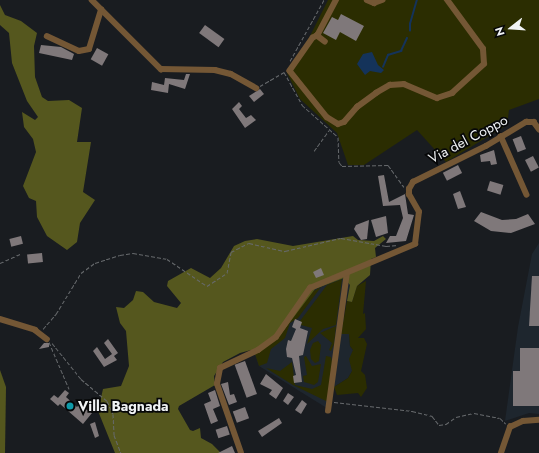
<!DOCTYPE html>
<html>
<head>
<meta charset="utf-8">
<style>
  body { margin:0 }
  #map { position:relative; width:539px; height:453px; overflow:hidden; background:#191c20; font-family:Jost,sans-serif }
  div>[style] { position:absolute }
  [style*='--x'] { left:calc(var(--x)*1px); top:calc(var(--y)*1px); width:calc(var(--w)*1px); rotate:calc(var(--a)*1deg) }
  .built>* { inset:0; background:#1e262e }
  .green>* { inset:0; background:#2b2d01 }
  .forest>* { inset:0; background:#55571e }
  .water>* { inset:0; background:#14335a }
  .stream>* { height:1.5px; margin:-0.75px; padding:0 0.75px; transform-origin:0.75px; border-radius:0.75px; background:#14335a }
  .building>* { inset:0; background:#7f787a; transform-origin:0 0 }
  .path>* { height:1px; margin-top:-0.5px; transform-origin:0; background:repeating-linear-gradient(90deg,#66696c 0 4px,transparent 0 6px) }
  .minor>* { height:5.5px; margin:-2.75px; padding:0 2.75px; transform-origin:2.75px; border-radius:2.75px; background:#745735 }
  .dots>* { width:11px; height:11px; translate:-50% -50%; box-sizing:border-box; border:2px solid #060708; border-radius:50% }
  span { translate:-50% -50%; white-space:nowrap; text-align:center; line-height:1.15; -webkit-text-stroke:3.5px #060708; paint-order:stroke }
  .street-label { font-size:14px; color:#f0f3f5 }
  .poi-label { font-size:14px; color:#f0f3f5; font-weight:700 }
  .left { translate:0 -50%; text-align:left }
  .north { position:absolute; left:491px; top:8px; width:40px; height:40px; -webkit-text-stroke:3px #060708; paint-order:stroke; rotate:253deg; font-size:11px; font-weight:700; line-height:16px; text-align:center; color:#f0f3f5 }
  .north::after { content:''; display:block; margin:auto; width:14px; height:18px; background:#f0f3f5; clip-path:polygon(50% 0,100% 100%,50% 72%,0 100%) }
</style>
</head>
<body>
<div id="map">
  <div class="built">
    <i style="clip-path:polygon(539px 243px,539px 414px,529px 413px,505px 421px,518px 327px,532px 254px)"></i>
    <i style="clip-path:polygon(344px 278px,350px 285px,344px 311px,344px 334px,349px 333px,350px 346px,353px 350px,352px 371px,348px 378px,334px 387px,330px 410px,259px 366px,255px 354px,315px 289px)"></i>
  </div>
  <div class="green">
    <i style="clip-path:polygon(328px 0,539px 0,539px 99px,509px 110px,507px 125px,446px 162px,417px 130px,364px 165px,348px 165px,337px 133px,300px 99px,287px 73px,310px 36px)"></i>
    <i style="clip-path:polygon(342px 279px,336px 325px,323px 329px,307px 344px,312px 328px,301px 325px,300px 321px,327px 285px)"></i>
    <i style="clip-path:polygon(366px 281px,363px 314px,365px 313px,366px 329px,358px 338px,364px 338px,367px 344px,361px 371px,365px 375px,367px 388px,361px 397px,358px 393px,337px 395px,334px 387px,348px 378px,352px 371px,349px 359px,353px 350px,350px 346px,349px 334px,341px 334px,347px 301px,352px 302px,357px 286px)"></i>
    <i style="clip-path:polygon(321px 287px,298px 318px,290px 323px,285px 338px,271px 349px,267px 363px,259px 366px,255px 354px,310px 293px)"></i>
    <i style="clip-path:polygon(336px 326px,334px 344px,331px 351px,329px 350px,332px 343px,320px 333px)"></i>
    <i style="clip-path:polygon(318px 341px,321px 345px,319px 361px,315px 363px,311px 359px,310px 350px,313px 343px)"></i>
    <i style="clip-path:polygon(306px 356px,312px 366px,321px 364px,318px 382px,314px 385px,304px 382px,303px 376px,307px 375px,304px 357px)"></i>
    <i style="clip-path:polygon(326px 356px,331px 357px,332px 362px,328px 400px,326px 401px,293px 385px,266px 368px,280px 371px,292px 362px,295px 385px,312px 389px,321px 385px)"></i>
  </div>
  <div class="forest">
    <i style="clip-path:polygon(0 5px,5px 15px,21px 21px,37px 33px,34px 46px,35px 77px,42px 97px,48px 101px,69px 100px,82px 108px,77px 142px,91px 142px,83px 192px,95px 200px,80px 223px,77px 242px,67px 250px,47px 236px,37px 217px,36px 201px,29px 198px,23px 186px,36px 152px,33px 139px,24px 127px,22px 112px,35px 120px,38px 117px,27px 101px,12px 63px,9px 33px,0 25px)"></i>
    <i style="clip-path:polygon(353px 236px,358px 240px,374px 241px,383px 236px,386px 239px,375px 248px,376px 257px,371px 259px,370px 275px,357px 286px,352px 302px,347px 301px,350px 285px,344px 278px,315px 289px,281px 334px,255px 354px,251px 350px,240px 353px,223px 362px,214px 376px,215px 385px,179px 406px,178px 409px,190px 430px,193px 431px,200px 428px,201px 438px,212px 444px,221px 453px,115px 453px,98px 411px,103px 389px,121px 386px,129px 366px,126px 331px,120px 323px,116px 307px,124px 308px,133px 300px,136px 291px,143px 292px,154px 302px,177px 308px,181px 303px,167px 286px,168px 281px,191px 268px,210px 278px,221px 268px,234px 246px,245px 241px,257px 239px,293px 246px)"></i>
    <i style="clip-path:polygon(0 370px,6px 387px,5px 453px,0 453px)"></i>
  </div>
  <div class="water">
    <i style="clip-path:polygon(372px 52px,378px 65px,384px 70px,381px 73px,370px 71px,365px 75px,357px 64px,363px 54px)"></i>
  </div>
  <div class="stream">
    <i style="--x:410;--y:31;--w:7;--a:-90"></i>
    <i style="--x:410;--y:24;--w:25;--a:-74"></i>
    <i style="--x:383;--y:67;--w:13;--a:-67"></i>
    <i style="--x:388;--y:55;--w:14;--a:-17"></i>
    <i style="--x:401;--y:51;--w:14;--a:-65"></i>
  </div>
  <div class="building">
    <i style="clip-path:polygon(341px 14px,364px 26px,356px 41px,340px 32px,336px 40px,323px 33px,332px 17px,338px 20px)"></i>
    <i style="left:205px;top:25px;width:24px;height:10px;rotate:36deg"></i>
    <i style="clip-path:polygon(41px 45px,61px 47px,74px 54px,72px 60px,39px 53px)"></i>
    <i style="left:97px;top:48px;width:13px;height:13px;rotate:29deg"></i>
    <i style="clip-path:polygon(186px 74px,190px 74px,185px 89px,169px 84px,168px 93px,151px 90px,152px 82px,164px 85px,165px 78px,184px 80px)"></i>
    <i style="clip-path:polygon(260px 89px,264px 94px,254px 102px,249px 96px)"></i>
    <i style="clip-path:polygon(239px 102px,242px 106px,239px 109px,246px 118px,251px 115px,256px 120px,245px 128px,232px 109px)"></i>
    <i style="left:521px;top:136px;width:14px;height:9px;rotate:69deg"></i>
    <i style="clip-path:polygon(494px 150px,497px 164px,491px 165px,490px 161px,481px 162px,480px 155px)"></i>
    <i style="left:533px;top:156px;width:13px;height:9px;rotate:63deg"></i>
    <i style="left:458px;top:165px;width:9px;height:17px;rotate:63deg"></i>
    <i style="clip-path:polygon(384px 175px,389px 202px,405px 194px,408px 214px,414px 215px,406px 241px,386px 243px,390px 236px,396px 236px,403px 218px,400px 205px,383px 206px,378px 176px)"></i>
    <i style="left:490px;top:181px;width:14px;height:10px;rotate:17deg"></i>
    <i style="clip-path:polygon(460px 191px,466px 207px,458px 209px,453px 194px)"></i>
    <i style="clip-path:polygon(481px 212px,502px 220px,516px 219px,528px 214px,535px 224px,511px 233px,491px 231px,474px 221px)"></i>
    <i style="clip-path:polygon(386px 216px,388px 233px,376px 237px,371px 220px)"></i>
    <i style="clip-path:polygon(369px 220px,367px 239px,361px 240px,354px 229px,356px 225px)"></i>
    <i style="left:21px;top:236px;width:8px;height:12px;rotate:76deg"></i>
    <i style="left:42px;top:253px;width:9px;height:15px;rotate:84deg"></i>
    <i style="clip-path:polygon(321px 268px,324px 275px,316px 278px,313px 272px)"></i>
    <i style="clip-path:polygon(532px 276px,539px 276px,539px 326px,529px 326px)"></i>
    <i style="clip-path:polygon(295px 319px,302px 322px,300px 328px,308px 331px,303px 355px,299px 356px,302px 382px,294px 383px,293px 376px,296px 375px,292px 358px,287px 357px,286px 349px,288px 340px,291px 341px,296px 329px,292px 327px)"></i>
    <i style="clip-path:polygon(108px 339px,118px 353px,114px 356px,117px 360px,104px 367px,93px 351px,97px 347px,105px 359px,112px 354px,104px 343px)"></i>
    <i style="clip-path:polygon(44px 343px,49px 343px,49px 347px,39px 349px)"></i>
    <i style="clip-path:polygon(520px 348px,539px 348px,539px 406px,513px 406px,513px 371px,520px 371px)"></i>
    <i style="left:245px;top:361px;width:35px;height:11px;rotate:70deg"></i>
    <i style="clip-path:polygon(266px 374px,283px 388px,276px 399px,269px 394px,272px 390px,260px 384px)"></i>
    <i style="clip-path:polygon(228px 382px,230px 395px,234px 394px,237px 402px,229px 405px,221px 384px)"></i>
    <i style="clip-path:polygon(65px 390px,69px 393px,66px 397px,77px 407px,79px 405px,92px 413px,83px 424px,60px 404px,58px 406px,50px 399px,54px 395px,58px 398px)"></i>
    <i style="clip-path:polygon(215px 390px,220px 406px,213px 409px,218px 421px,211px 424px,204px 404px,211px 401px,208px 393px)"></i>
    <i style="clip-path:polygon(288px 393px,294px 397px,288px 405px,283px 401px)"></i>
    <i style="clip-path:polygon(302px 400px,307px 404px,301px 414px,295px 410px)"></i>
    <i style="left:245px;top:407px;width:12px;height:13px;rotate:70deg"></i>
    <i style="clip-path:polygon(279px 418px,282px 423px,262px 437px,258px 431px)"></i>
    <i style="clip-path:polygon(95px 422px,99px 436px,95px 438px,90px 424px)"></i>
    <i style="left:227px;top:426px;width:9px;height:12px;rotate:72deg"></i>
    <i style="clip-path:polygon(232px 446px,235px 453px,218px 453px)"></i>
  </div>
  <div class="path">
    <i style="--x:290;--y:61;--w:70;--a:-60.9"></i>
    <i style="--x:260;--y:86;--w:28;--a:-30"></i>
    <i style="--x:284;--y:72;--w:38;--a:61"></i>
    <i style="--x:302;--y:105;--w:48;--a:41.6"></i>
    <i style="--x:338;--y:137;--w:25;--a:88"></i>
    <i style="--x:339;--y:162;--w:5;--a:53"></i>
    <i style="--x:342;--y:166;--w:46;--a:-1.2"></i>
    <i style="--x:388;--y:165;--w:27;--a:54"></i>
    <i style="--x:314;--y:151;--w:26;--a:-54"></i>
    <i style="--x:0;--y:263;--w:22;--a:-24"></i>
    <i style="--x:43;--y:329;--w:20;--a:-49"></i>
    <i style="--x:56;--y:314;--w:48;--a:-58.6"></i>
    <i style="--x:81;--y:273;--w:17;--a:-36"></i>
    <i style="--x:95;--y:263;--w:26;--a:-18"></i>
    <i style="--x:120;--y:255;--w:13;--a:-9"></i>
    <i style="--x:133;--y:253;--w:35;--a:10"></i>
    <i style="--x:167;--y:259;--w:48;--a:34"></i>
    <i style="--x:207;--y:286;--w:24;--a:-33"></i>
    <i style="--x:227;--y:273;--w:21;--a:-79"></i>
    <i style="--x:231;--y:252;--w:20;--a:-27"></i>
    <i style="--x:249;--y:243;--w:37;--a:13"></i>
    <i style="--x:285;--y:251;--w:57;--a:-13.1"></i>
    <i style="--x:341;--y:238;--w:46;--a:10.1"></i>
    <i style="--x:386;--y:246;--w:12;--a:-5"></i>
    <i style="--x:49;--y:342;--w:51;--a:66.9"></i>
    <i style="--x:52;--y:343;--w:46;--a:51.1"></i>
    <i style="--x:81;--y:379;--w:34;--a:40"></i>
    <i style="--x:107;--y:401;--w:14;--a:65"></i>
    <i style="--x:113;--y:414;--w:21;--a:87"></i>
    <i style="--x:114;--y:435;--w:19;--a:69"></i>
    <i style="--x:334;--y:402;--w:79;--a:6.6"></i>
    <i style="--x:412;--y:411;--w:21;--a:14"></i>
    <i style="--x:432;--y:416;--w:11;--a:52"></i>
    <i style="--x:439;--y:425;--w:7;--a:-8"></i>
    <i style="--x:446;--y:424;--w:12;--a:-35"></i>
    <i style="--x:456;--y:417;--w:18;--a:-13"></i>
    <i style="--x:474;--y:413;--w:26;--a:11"></i>
    <i style="--x:500;--y:418;--w:8;--a:45"></i>
  </div>
  <div class="minor">
    <i style="--x:92;--y:0;--w:98;--a:45"></i>
    <i style="--x:161;--y:69;--w:54;--a:1.1"></i>
    <i style="--x:215;--y:70;--w:16;--a:14"></i>
    <i style="--x:231;--y:74;--w:29;--a:29"></i>
    <i style="--x:367;--y:0;--w:8;--a:23"></i>
    <i style="--x:374;--y:3;--w:9;--a:-21"></i>
    <i style="--x:47;--y:36;--w:35;--a:25"></i>
    <i style="--x:79;--y:51;--w:10;--a:-11"></i>
    <i style="--x:89;--y:49;--w:41;--a:-72.9"></i>
    <i style="--x:317;--y:36;--w:4;--a:153"></i>
    <i style="--x:313;--y:38;--w:40;--a:124.9"></i>
    <i style="--x:290;--y:71;--w:59;--a:51.2"></i>
    <i style="--x:327;--y:117;--w:13;--a:32"></i>
    <i style="--x:338;--y:124;--w:6;--a:-18"></i>
    <i style="--x:344;--y:122;--w:20;--a:-49"></i>
    <i style="--x:357;--y:107;--w:24;--a:-36"></i>
    <i style="--x:376;--y:93;--w:16;--a:-30"></i>
    <i style="--x:390;--y:85;--w:14;--a:-4"></i>
    <i style="--x:404;--y:84;--w:36;--a:23"></i>
    <i style="--x:437;--y:98;--w:16;--a:-18"></i>
    <i style="--x:452;--y:93;--w:43;--a:-42.2"></i>
    <i style="--x:484;--y:64;--w:15;--a:-94"></i>
    <i style="--x:483;--y:49;--w:61;--a:-126.3"></i>
    <i style="--x:325;--y:42;--w:10;--a:-143"></i>
    <i style="--x:317;--y:36;--w:41;--a:-62.2"></i>
    <i style="--x:501;--y:136;--w:64;--a:66.2"></i>
    <i style="--x:0;--y:319;--w:37;--a:17"></i>
    <i style="--x:35;--y:330;--w:15;--a:37"></i>
    <i style="--x:328;--y:411;--w:139;--a:-82.2"></i>
    <i style="--x:241;--y:453;--w:73;--a:-109.2"></i>
    <i style="--x:217;--y:384;--w:16;--a:-79"></i>
    <i style="--x:220;--y:368;--w:42;--a:-25.3"></i>
    <i style="--x:258;--y:350;--w:22;--a:-36"></i>
    <i style="--x:276;--y:337;--w:60;--a:-55.2"></i>
    <i style="--x:310;--y:288;--w:114;--a:-22.7"></i>
    <i style="--x:415;--y:244;--w:32;--a:-83"></i>
    <i style="--x:419;--y:212;--w:20;--a:-120"></i>
    <i style="--x:409;--y:195;--w:6;--a:-90"></i>
    <i style="--x:409;--y:189;--w:8;--a:-60"></i>
    <i style="--x:413;--y:182;--w:81;--a:-26.3"></i>
    <i style="--x:486;--y:146;--w:47;--a:-31"></i>
    <i style="--x:526;--y:122;--w:8;--a:0"></i>
    <i style="--x:534;--y:122;--w:9;--a:54"></i>
    <i style="--x:501;--y:453;--w:28;--a:-71"></i>
    <i style="--x:510;--y:427;--w:14;--a:-25"></i>
    <i style="--x:523;--y:421;--w:16;--a:-4"></i>
  </div>
  <div class="dots">
    <i style="left:70px;top:406px;background:#0f9aa8"></i>
  </div>
  <div class="street-label">
    <span style="left:468px;top:139px;rotate:-28deg">Via del Coppo</span>
  </div>
  <div class="poi-label">
    <span class="left" style="left:78px;top:406px">Villa Bagnada</span>
  </div>
  <div class="north">N</div>
</div>
</body>
</html>
